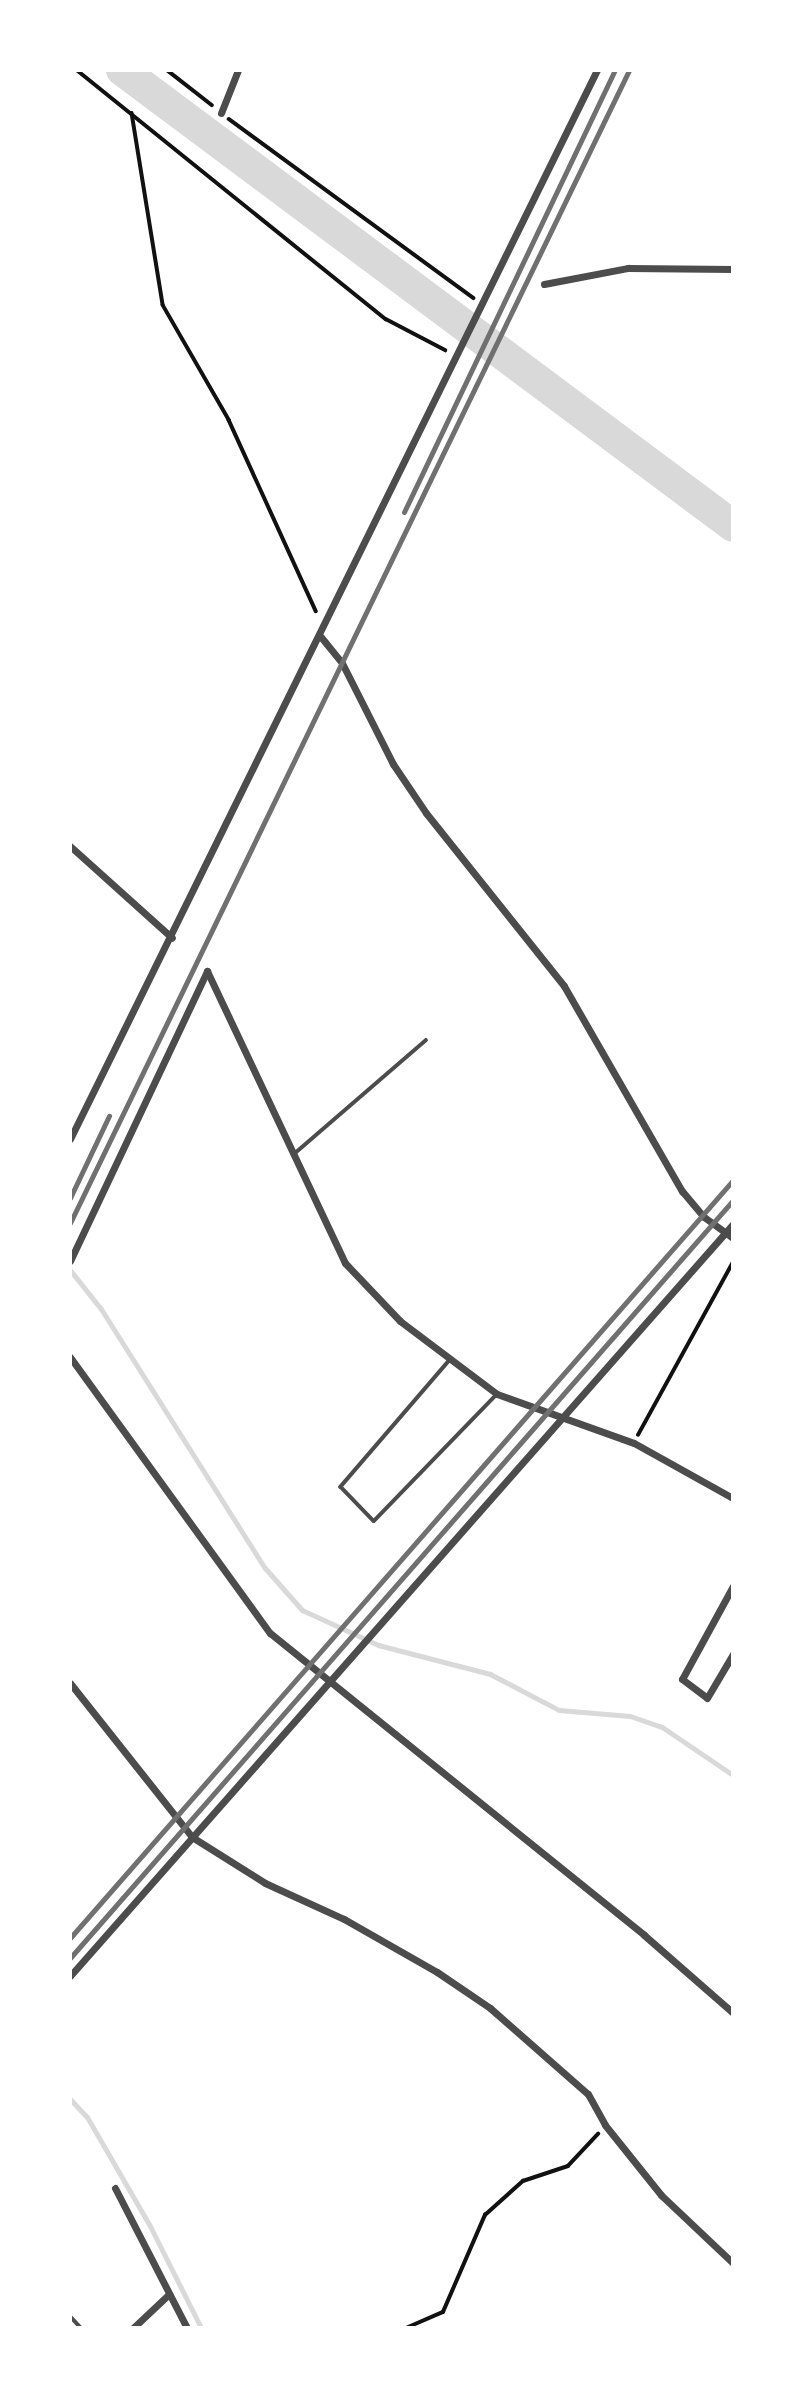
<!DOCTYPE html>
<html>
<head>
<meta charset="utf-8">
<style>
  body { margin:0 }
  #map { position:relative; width:803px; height:2398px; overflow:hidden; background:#fff; font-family:Barlow,sans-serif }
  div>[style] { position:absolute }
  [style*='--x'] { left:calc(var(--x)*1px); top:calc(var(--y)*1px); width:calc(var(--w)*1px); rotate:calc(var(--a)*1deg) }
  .stream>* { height:5px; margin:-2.5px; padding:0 2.5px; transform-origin:2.5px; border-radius:2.5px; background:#d9d9d9 }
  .river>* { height:32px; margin:-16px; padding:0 16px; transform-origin:16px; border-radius:16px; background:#d9d9d9 }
  .path>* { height:3.5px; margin:-1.75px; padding:0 1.75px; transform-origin:1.75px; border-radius:1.75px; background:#111 }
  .service>* { height:3.5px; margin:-1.75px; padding:0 1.75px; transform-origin:1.75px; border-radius:1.75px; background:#4c4c4c }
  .minor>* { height:7px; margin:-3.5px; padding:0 3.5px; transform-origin:3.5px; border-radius:3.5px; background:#4c4c4c }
  .rail>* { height:5px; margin:-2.5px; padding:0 2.5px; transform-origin:2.5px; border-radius:2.5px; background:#707070 }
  span { translate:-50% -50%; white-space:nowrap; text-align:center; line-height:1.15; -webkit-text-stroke:7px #fff; paint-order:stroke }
  .frame { position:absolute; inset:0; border:72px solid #fff; pointer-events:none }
</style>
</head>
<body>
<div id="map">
  <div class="stream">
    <i style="--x:70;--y:1270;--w:50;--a:51.5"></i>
    <i style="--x:101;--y:1309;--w:307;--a:57.7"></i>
    <i style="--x:265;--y:1568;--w:56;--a:48.6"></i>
    <i style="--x:302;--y:1610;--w:84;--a:24.7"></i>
    <i style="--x:378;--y:1645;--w:116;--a:14.5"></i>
    <i style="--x:490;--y:1674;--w:78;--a:27.6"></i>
    <i style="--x:559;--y:1710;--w:71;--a:4.8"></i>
    <i style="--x:630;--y:1716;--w:34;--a:19"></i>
    <i style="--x:662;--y:1727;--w:86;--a:34.1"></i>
    <i style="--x:70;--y:2099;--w:25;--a:47"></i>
    <i style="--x:87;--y:2117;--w:126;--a:60"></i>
    <i style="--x:150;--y:2226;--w:114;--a:63.4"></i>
  </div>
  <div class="river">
    <i style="--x:122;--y:70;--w:762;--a:36.73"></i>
  </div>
  <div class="path">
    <i style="--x:77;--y:70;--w:397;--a:38.9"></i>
    <i style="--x:386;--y:319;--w:67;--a:27.7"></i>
    <i style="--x:167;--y:70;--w:57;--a:37.9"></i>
    <i style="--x:132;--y:113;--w:194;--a:80.8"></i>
    <i style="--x:163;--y:305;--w:133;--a:60.1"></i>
    <i style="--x:229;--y:420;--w:210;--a:65.5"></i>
    <i style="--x:229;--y:119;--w:303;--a:36.2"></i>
    <i style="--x:638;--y:1435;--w:197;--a:-61.2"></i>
    <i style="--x:328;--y:2328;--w:8;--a:0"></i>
    <i style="--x:406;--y:2328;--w:40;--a:-23.4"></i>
    <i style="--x:443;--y:2312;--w:106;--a:-66.6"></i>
    <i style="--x:485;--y:2215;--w:51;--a:-41.8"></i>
    <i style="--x:523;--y:2181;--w:47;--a:-18.4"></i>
    <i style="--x:568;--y:2166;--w:44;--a:-46.8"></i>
  </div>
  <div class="service">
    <i style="--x:294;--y:1154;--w:174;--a:-40.8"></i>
    <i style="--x:451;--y:1359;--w:169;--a:130.7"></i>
    <i style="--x:341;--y:1487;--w:47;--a:45.9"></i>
    <i style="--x:374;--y:1521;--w:175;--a:-45.9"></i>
    <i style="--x:70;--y:2316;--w:16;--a:47"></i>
  </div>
  <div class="minor">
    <i style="--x:221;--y:113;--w:46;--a:-68.4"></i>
    <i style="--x:544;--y:284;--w:86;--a:-10.8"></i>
    <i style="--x:628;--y:268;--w:105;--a:0.5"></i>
    <i style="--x:321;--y:637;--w:33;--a:51"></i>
    <i style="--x:342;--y:663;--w:113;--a:63.2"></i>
    <i style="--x:393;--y:764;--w:59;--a:56"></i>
    <i style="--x:426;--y:813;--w:221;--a:51.4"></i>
    <i style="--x:564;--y:986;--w:237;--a:60.1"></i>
    <i style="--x:682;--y:1191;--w:34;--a:50"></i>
    <i style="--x:704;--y:1217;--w:36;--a:36"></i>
    <i style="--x:70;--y:846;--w:137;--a:42"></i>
    <i style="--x:207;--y:971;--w:323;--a:64.7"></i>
    <i style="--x:345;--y:1263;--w:80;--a:46.5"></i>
    <i style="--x:400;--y:1321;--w:121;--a:37"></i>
    <i style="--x:497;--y:1394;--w:145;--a:19.7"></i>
    <i style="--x:634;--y:1443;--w:113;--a:29.1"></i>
    <i style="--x:70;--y:1139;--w:1192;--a:-63.76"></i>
    <i style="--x:70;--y:1261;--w:321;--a:-64.7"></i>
    <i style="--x:70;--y:1357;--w:341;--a:54.1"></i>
    <i style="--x:270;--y:1633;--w:481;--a:38.9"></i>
    <i style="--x:644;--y:1935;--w:118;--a:41.2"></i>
    <i style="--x:733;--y:1586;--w:106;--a:118.7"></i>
    <i style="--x:682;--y:1679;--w:31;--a:37"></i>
    <i style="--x:707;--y:1698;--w:51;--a:-59.4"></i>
    <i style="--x:70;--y:1683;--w:196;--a:51.6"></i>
    <i style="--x:192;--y:1837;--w:86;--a:32.2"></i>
    <i style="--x:265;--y:1883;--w:87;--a:24.5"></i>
    <i style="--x:344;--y:1919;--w:107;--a:29.7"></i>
    <i style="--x:437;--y:1972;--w:64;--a:34.2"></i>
    <i style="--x:490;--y:2008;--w:130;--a:41.3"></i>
    <i style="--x:588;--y:2094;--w:35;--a:61"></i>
    <i style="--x:605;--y:2125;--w:90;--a:51.3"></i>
    <i style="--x:661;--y:2195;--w:99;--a:43.4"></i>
    <i style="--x:70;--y:1976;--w:1003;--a:-48.6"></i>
    <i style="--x:115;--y:2188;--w:157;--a:62.8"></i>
    <i style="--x:133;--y:2328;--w:47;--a:-43.3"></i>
  </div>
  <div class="rail">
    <i style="--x:404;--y:512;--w:490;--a:-64.5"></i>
    <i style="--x:70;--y:1198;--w:91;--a:-64.6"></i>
    <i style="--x:70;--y:1223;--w:1281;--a:-64.13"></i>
    <i style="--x:70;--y:1938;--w:1007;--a:-48.82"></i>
    <i style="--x:70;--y:1958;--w:1007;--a:-48.82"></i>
  </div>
  <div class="frame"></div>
</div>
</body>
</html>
